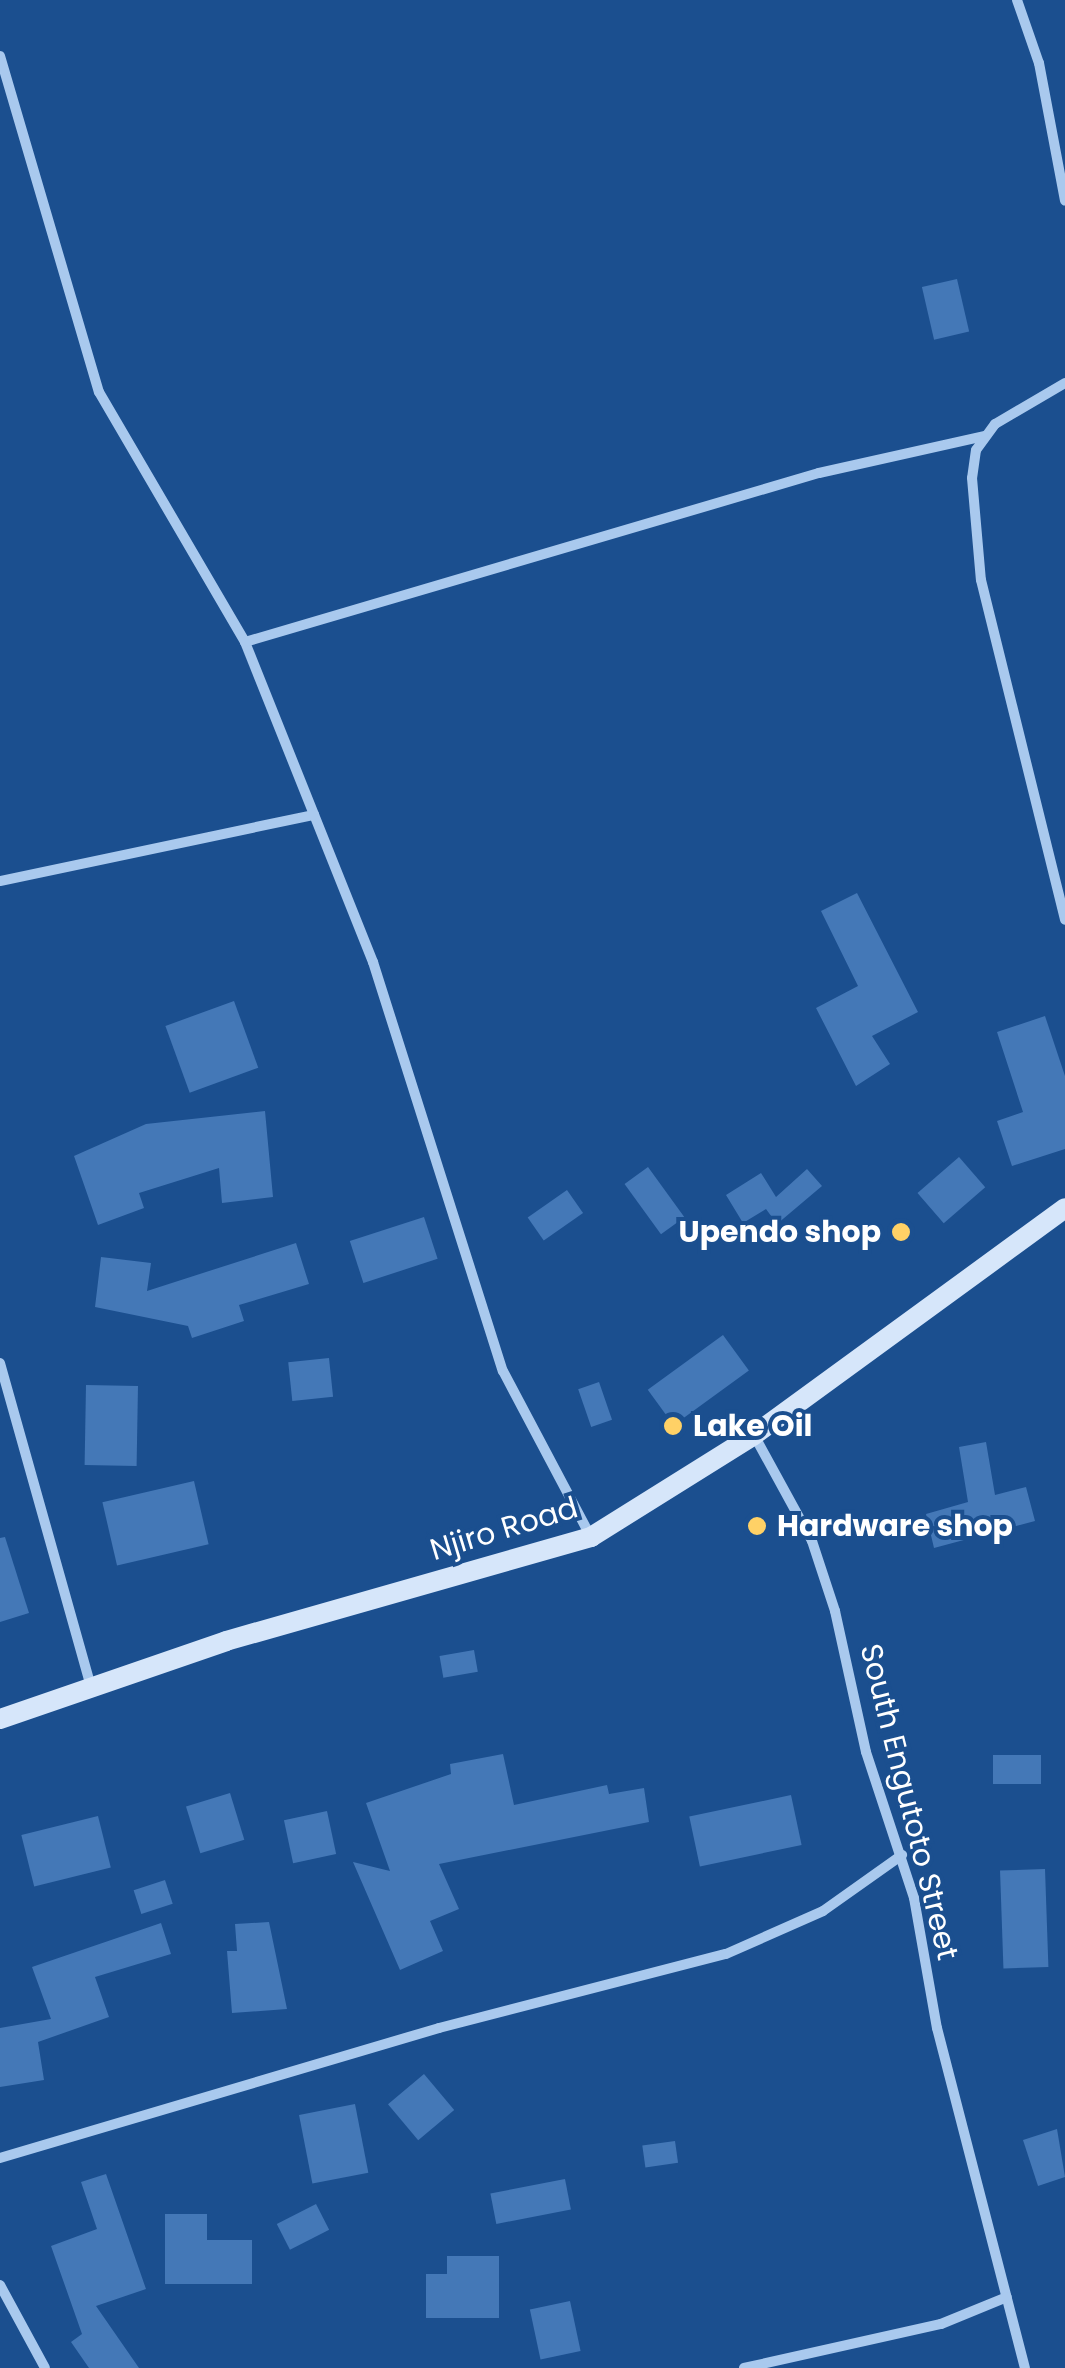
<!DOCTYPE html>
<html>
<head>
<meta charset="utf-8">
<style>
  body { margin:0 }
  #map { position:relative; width:1065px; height:2368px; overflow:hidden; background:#1b4f8f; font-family:Poppins,sans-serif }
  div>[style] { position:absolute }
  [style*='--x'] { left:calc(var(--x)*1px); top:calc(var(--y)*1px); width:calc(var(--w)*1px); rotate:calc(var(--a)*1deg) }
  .building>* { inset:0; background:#4478b7; transform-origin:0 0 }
  .street>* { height:10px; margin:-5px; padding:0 5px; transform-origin:5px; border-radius:5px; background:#a9c9ee }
  .secondary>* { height:20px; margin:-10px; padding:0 10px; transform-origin:10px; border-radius:10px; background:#d6e6fa }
  .dots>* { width:28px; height:28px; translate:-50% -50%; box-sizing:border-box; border:5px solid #1b4f8f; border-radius:50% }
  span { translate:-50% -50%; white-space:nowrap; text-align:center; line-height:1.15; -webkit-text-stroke:8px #1b4f8f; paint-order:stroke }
  .poi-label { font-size:30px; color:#fff; font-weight:700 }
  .right { translate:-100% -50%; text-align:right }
  .left { translate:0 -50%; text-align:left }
  .street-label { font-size:30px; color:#fff }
</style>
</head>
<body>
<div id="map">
  <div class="building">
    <i style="left:957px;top:279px;width:54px;height:36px;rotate:77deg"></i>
    <i style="clip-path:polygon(857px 893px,918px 1012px,872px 1036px,890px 1064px,856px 1086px,816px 1008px,858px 986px,821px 911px)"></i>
    <i style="left:234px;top:1001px;width:71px;height:73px;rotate:70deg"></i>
    <i style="clip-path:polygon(1045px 1016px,1065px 1076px,1065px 1149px,1012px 1166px,997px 1121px,1023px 1112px,997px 1032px)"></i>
    <i style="clip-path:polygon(265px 1111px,273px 1197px,222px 1203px,219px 1168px,139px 1193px,144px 1208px,98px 1225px,74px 1156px,146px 1124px)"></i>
    <i style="left:959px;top:1157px;width:40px;height:55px;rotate:49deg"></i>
    <i style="left:648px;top:1167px;width:62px;height:29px;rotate:54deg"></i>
    <i style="clip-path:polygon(807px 1169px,822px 1186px,777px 1224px,766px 1209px,743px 1223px,726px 1195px,761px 1173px,776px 1197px)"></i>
    <i style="left:567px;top:1190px;width:28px;height:48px;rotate:55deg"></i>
    <i style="left:424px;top:1217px;width:44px;height:78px;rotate:72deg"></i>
    <i style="clip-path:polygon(296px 1243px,309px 1284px,239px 1305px,244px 1321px,192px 1338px,188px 1326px,95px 1307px,101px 1257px,151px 1263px,147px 1291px)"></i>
    <i style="left:723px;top:1335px;width:44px;height:93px;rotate:54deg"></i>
    <i style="left:329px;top:1358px;width:39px;height:41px;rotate:84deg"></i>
    <i style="left:599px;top:1382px;width:40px;height:22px;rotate:71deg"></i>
    <i style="left:86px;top:1385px;width:52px;height:80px;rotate:1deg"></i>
    <i style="clip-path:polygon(986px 1442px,995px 1495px,1026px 1487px,1035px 1521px,934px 1548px,926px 1514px,968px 1502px,959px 1447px)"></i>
    <i style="left:194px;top:1481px;width:65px;height:94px;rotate:77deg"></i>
    <i style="clip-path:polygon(5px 1537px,29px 1613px,0 1622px,0 1538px)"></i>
    <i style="left:474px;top:1650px;width:22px;height:35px;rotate:80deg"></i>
    <i style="clip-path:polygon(503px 1754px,514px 1805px,607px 1785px,609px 1794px,644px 1788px,649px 1822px,439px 1864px,459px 1909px,430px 1921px,443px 1951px,400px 1970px,353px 1862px,390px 1871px,366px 1803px,451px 1774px,450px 1764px)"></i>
    <i style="left:993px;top:1755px;width:48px;height:29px"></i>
    <i style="left:230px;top:1793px;width:49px;height:46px;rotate:73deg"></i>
    <i style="left:791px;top:1795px;width:51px;height:104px;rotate:78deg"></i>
    <i style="left:327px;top:1811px;width:44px;height:44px;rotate:78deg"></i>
    <i style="left:98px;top:1816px;width:53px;height:79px;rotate:76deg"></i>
    <i style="left:1045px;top:1869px;width:98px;height:45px;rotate:88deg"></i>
    <i style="left:165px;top:1880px;width:25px;height:33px;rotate:72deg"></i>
    <i style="clip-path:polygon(269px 1922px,287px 2009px,232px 2013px,227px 1951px,237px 1951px,235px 1924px)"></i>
    <i style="clip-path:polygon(161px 1923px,171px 1954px,95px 1977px,109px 2017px,38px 2042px,44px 2080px,0 2087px,0 2028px,51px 2019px,32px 1967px)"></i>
    <i style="left:424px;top:2074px;width:47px;height:47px;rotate:50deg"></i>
    <i style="left:355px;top:2104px;width:70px;height:57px;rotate:79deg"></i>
    <i style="clip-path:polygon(1057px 2129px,1065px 2177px,1038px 2186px,1023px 2140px)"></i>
    <i style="left:675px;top:2141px;width:22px;height:33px;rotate:82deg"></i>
    <i style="clip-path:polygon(106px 2174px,146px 2289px,96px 2306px,139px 2368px,89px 2368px,71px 2342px,82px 2334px,51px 2246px,97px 2229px,81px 2182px)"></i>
    <i style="left:565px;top:2179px;width:31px;height:76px;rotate:79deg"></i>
    <i style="left:316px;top:2204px;width:29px;height:44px;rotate:63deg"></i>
    <i style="clip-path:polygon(165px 2214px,207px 2214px,207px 2240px,252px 2240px,252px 2284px,165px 2284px)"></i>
    <i style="clip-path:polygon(447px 2256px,499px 2256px,499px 2318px,426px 2318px,426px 2274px,447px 2274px)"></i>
    <i style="left:570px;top:2301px;width:51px;height:41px;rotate:78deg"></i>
  </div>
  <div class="street">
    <i style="--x:1017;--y:0;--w:67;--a:70.8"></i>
    <i style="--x:1039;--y:63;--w:140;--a:79.3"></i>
    <i style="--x:0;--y:56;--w:350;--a:73.6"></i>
    <i style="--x:99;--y:392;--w:290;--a:59.7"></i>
    <i style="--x:245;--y:642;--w:345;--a:68.2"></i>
    <i style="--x:373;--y:962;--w:429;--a:72.4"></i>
    <i style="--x:503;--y:1371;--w:188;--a:62.1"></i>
    <i style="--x:1065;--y:383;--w:81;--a:149.6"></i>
    <i style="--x:995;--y:424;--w:32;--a:126"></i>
    <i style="--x:976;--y:450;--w:28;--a:98"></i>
    <i style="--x:972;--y:478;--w:102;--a:85"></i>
    <i style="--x:981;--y:580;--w:350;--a:76.1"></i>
    <i style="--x:245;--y:642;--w:598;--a:-16.41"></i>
    <i style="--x:819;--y:473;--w:169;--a:-12.6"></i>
    <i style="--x:0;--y:881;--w:321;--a:-11.9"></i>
    <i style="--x:0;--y:1363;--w:340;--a:74.3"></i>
    <i style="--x:754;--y:1435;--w:121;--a:61.3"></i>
    <i style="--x:812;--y:1541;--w:74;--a:71.8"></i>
    <i style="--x:835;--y:1611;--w:144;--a:77.6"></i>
    <i style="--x:866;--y:1752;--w:154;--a:71.8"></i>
    <i style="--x:914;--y:1898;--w:132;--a:80"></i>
    <i style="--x:937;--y:2028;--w:351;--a:75.5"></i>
    <i style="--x:0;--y:2158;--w:458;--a:-16.5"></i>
    <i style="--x:439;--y:2028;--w:296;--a:-14.5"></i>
    <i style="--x:726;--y:1954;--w:106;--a:-23.9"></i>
    <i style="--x:823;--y:1911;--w:97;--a:-35.3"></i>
    <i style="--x:0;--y:2285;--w:94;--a:61.5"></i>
    <i style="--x:744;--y:2368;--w:202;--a:-12.6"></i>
    <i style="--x:941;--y:2324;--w:71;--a:-22.2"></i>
  </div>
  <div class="secondary">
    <i style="--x:0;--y:1719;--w:239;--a:-19"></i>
    <i style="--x:226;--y:1641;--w:380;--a:-15.9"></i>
    <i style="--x:591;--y:1537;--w:192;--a:-32"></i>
    <i style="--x:754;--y:1435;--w:385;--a:-36.1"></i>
  </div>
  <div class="dots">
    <i style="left:901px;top:1232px;background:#ffd166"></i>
    <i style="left:673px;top:1426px;background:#ffd166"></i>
    <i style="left:757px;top:1526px;background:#ffd166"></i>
  </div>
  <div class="poi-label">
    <span class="right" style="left:881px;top:1232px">Upendo shop</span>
    <span class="left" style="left:693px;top:1426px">Lake Oil</span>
    <span class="left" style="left:777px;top:1526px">Hardware shop</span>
  </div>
  <div class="street-label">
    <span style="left:504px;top:1529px;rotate:-17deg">Njiro Road</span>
    <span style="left:909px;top:1802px;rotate:76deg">South Engutoto Street</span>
  </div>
</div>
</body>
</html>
